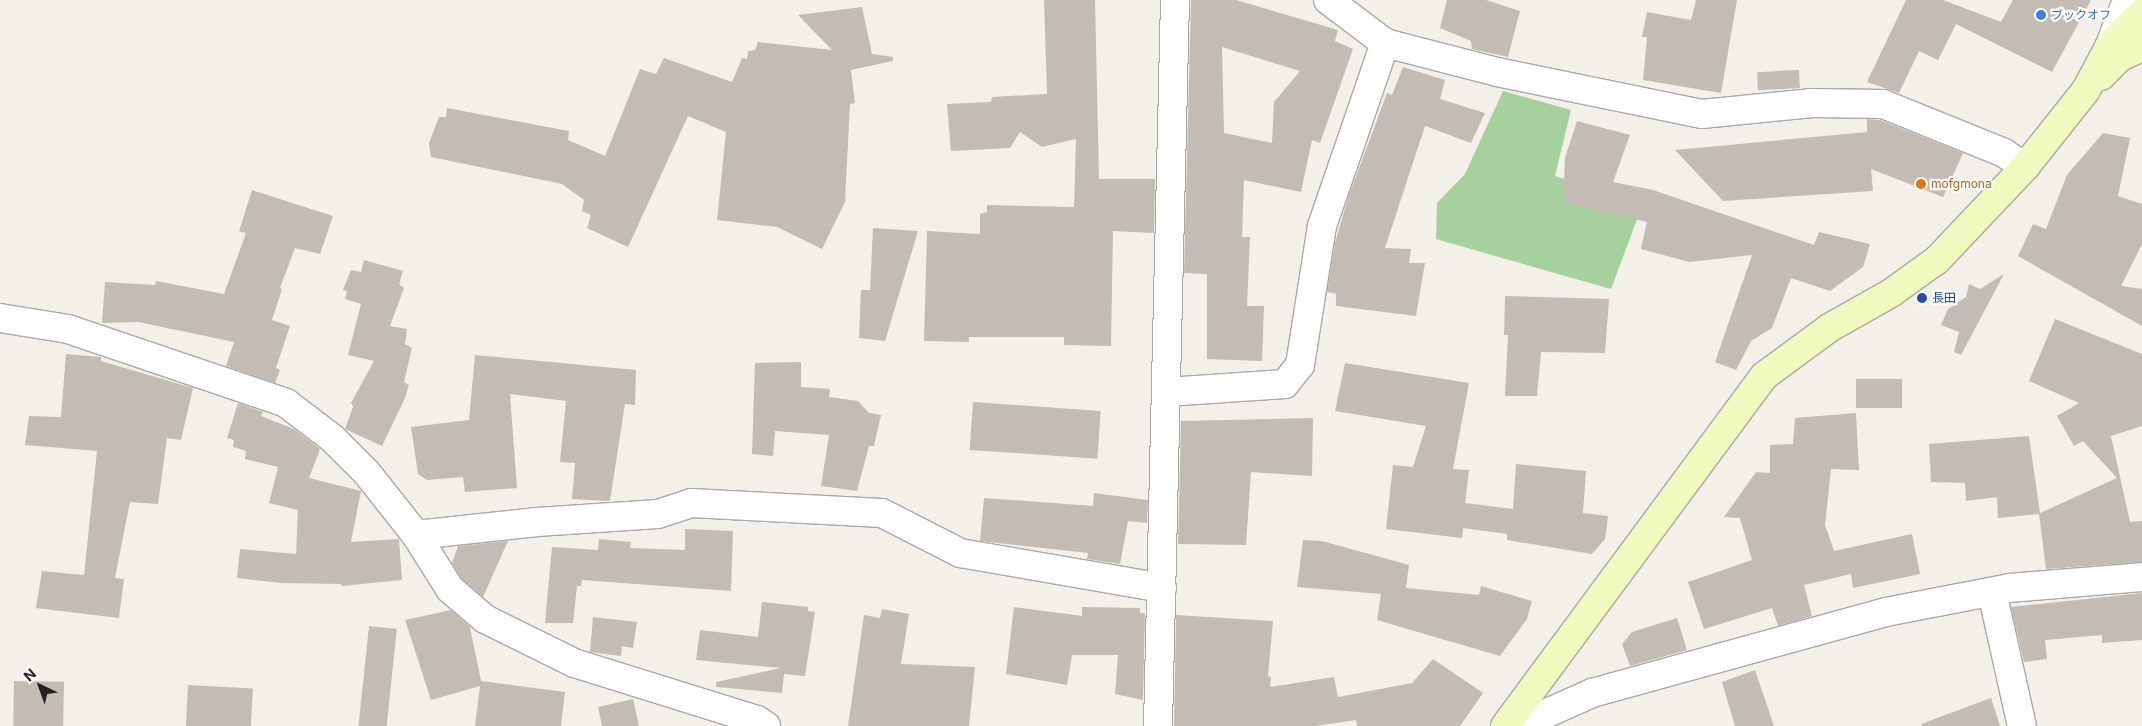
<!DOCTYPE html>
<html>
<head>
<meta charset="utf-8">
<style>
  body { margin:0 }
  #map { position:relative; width:2142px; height:726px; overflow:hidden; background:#f2f0e8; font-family:Inter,"Noto Sans JP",sans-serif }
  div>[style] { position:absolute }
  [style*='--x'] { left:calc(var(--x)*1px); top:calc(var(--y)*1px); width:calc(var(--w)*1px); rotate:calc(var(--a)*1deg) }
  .forest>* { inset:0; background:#a6d19d }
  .building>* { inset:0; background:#c3bcb4; transform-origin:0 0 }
  .roads { filter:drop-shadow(1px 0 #a9a9a9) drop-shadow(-1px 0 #a9a9a9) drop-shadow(0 1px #a9a9a9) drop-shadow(0 -1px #a9a9a9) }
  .street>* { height:28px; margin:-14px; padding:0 14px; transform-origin:14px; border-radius:14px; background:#fff }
  .secondary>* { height:28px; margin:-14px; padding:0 14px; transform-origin:14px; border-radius:14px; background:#f0fabe }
  .dots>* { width:14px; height:14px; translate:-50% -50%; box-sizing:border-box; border:2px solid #fff; border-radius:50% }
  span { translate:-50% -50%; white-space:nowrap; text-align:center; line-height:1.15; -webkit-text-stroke:4.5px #fff; paint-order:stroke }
  .shop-label { font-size:12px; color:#366cbe }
  .left { translate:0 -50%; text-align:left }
  .food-label { font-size:12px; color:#c56008 }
  .transit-label { font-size:12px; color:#164399 }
  .north { position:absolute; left:15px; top:661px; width:50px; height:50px; -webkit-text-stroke:4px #fff; paint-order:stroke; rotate:318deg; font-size:14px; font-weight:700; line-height:20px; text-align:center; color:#222 }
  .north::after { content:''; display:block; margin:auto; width:18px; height:22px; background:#222; clip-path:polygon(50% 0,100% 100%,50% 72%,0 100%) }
</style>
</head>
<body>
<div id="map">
  <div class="forest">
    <i style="clip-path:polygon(1503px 91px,1571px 110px,1555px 176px,1642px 206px,1611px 289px,1436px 239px,1437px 203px,1465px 174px)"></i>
  </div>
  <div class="building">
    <i style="clip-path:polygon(1044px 0,1095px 0,1099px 179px,1155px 179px,1154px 233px,1113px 231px,1111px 346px,1064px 345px,1064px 337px,969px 337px,969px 342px,924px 341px,927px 231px,980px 234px,980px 214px,987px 212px,987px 205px,1074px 207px,1076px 139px,1042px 147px,1020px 132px,1010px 148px,951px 151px,947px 104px,991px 102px,992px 97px,1047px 94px)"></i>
    <i style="clip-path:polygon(evenodd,1191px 0,1236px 0,1338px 30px,1335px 41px,1353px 49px,1320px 143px,1312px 140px,1301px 192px,1244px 180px,1242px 237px,1250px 237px,1247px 306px,1264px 306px,1262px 361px,1207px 359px,1207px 274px,1184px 273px,1191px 0,1222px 47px,1300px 71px,1274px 102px,1272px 143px,1224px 133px,1222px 47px)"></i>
    <i style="clip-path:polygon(1447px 0,1486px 0,1520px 11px,1508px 57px,1472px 49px,1471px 41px,1440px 28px)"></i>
    <i style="clip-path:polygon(1696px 0,1737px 0,1721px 93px,1643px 80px,1647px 37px,1642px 37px,1647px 12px,1691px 20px)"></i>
    <i style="clip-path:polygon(1906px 0,1943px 0,2001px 22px,2013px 0,2091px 0,2052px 72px,1956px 24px,1938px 60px,1919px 51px,1899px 93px,1867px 82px)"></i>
    <i style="clip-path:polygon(862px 7px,872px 54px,893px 57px,893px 61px,851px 70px,855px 103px,850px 104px,845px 202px,822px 249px,777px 227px,717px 220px,726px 132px,688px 116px,628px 247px,587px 228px,591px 215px,582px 211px,584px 200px,562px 184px,431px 157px,429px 143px,439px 117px,446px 117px,447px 108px,569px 131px,568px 140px,605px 156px,640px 69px,656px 74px,664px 58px,732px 82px,742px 58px,747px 59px,748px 51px,755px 50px,758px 42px,832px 50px,798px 15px)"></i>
    <i style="clip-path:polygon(1403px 67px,1445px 80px,1440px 99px,1485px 113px,1471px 143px,1425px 126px,1385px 248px,1411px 249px,1409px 263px,1425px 263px,1416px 316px,1336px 306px,1336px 294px,1327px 292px,1335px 243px,1348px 198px,1387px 93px,1392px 95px)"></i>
    <i style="left:1799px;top:70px;width:18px;height:42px;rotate:87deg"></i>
    <i style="clip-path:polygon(1867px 119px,1880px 120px,1963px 153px,1943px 197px,1871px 169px,1873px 191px,1723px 201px,1675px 150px,1867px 132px)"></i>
    <i style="clip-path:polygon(1577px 121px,1630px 135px,1613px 182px,1653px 190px,1814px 245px,1819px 232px,1870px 244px,1863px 267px,1830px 291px,1791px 278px,1772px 328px,1751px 341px,1736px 370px,1715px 362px,1752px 255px,1689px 262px,1641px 249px,1647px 222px,1563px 202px,1565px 158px)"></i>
    <i style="clip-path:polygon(2103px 133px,2130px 138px,2118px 196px,2142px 204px,2142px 244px,2121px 286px,2142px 289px,2142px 326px,2018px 256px,2033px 224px,2046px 229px,2067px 175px)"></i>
    <i style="clip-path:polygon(252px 190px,333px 216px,320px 254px,295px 248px,280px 288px,282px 289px,272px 320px,290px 326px,276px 368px,280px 370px,275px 383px,226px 366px,234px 342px,138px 322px,102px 323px,105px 282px,155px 285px,156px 281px,224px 294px,246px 233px,239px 231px)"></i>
    <i style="clip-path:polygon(873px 228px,918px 231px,885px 341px,859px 338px,861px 290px,870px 290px)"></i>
    <i style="clip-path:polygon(364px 260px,403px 271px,399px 284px,404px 288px,390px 326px,407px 329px,405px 344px,412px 348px,404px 382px,409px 385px,405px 398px,382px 446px,345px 429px,353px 407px,351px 403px,374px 361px,348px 355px,361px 304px,345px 299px,347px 291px,343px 290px,351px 270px,361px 272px)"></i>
    <i style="clip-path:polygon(2004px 274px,1961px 355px,1954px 352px,1959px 332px,1941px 325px,1948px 309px,1966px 297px,1969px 284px,1980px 289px)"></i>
    <i style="clip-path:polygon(1505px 296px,1609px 299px,1605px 353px,1541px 352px,1537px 396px,1505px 396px,1508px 335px,1504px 335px)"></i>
    <i style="clip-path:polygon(2055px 319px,2142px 354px,2142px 426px,2111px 436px,2130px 522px,2142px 521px,2142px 562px,2046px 569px,2039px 514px,1998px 518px,1997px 497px,1966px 501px,1965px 483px,1931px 482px,1929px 444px,2029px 436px,2040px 513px,2117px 478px,2083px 441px,2074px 446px,2057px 416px,2079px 403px,2029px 381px)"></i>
    <i style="clip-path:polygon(66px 354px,101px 357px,101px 361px,193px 388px,181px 440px,167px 438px,158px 504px,130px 502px,115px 578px,124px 579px,119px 618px,36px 608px,42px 571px,84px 575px,97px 451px,25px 445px,29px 416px,61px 417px)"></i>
    <i style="clip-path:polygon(475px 355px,636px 370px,635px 405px,625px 404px,610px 501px,572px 499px,575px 463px,560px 462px,566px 401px,510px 394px,517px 488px,465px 492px,463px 477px,427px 480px,418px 474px,411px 427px,469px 420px)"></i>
    <i style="clip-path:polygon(801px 362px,801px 387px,830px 389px,829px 397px,858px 401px,869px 413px,881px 415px,874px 446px,869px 446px,857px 491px,821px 486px,829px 435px,775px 431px,773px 456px,752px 454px,755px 363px)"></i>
    <i style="clip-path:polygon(1345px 363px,1469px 383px,1453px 469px,1469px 470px,1465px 503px,1513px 509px,1516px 464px,1586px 471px,1583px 513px,1608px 516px,1605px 539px,1592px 554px,1507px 540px,1507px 534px,1463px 528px,1462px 538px,1386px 529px,1393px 465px,1413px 467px,1426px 426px,1335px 411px)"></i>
    <i style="left:1856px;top:379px;width:46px;height:29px"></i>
    <i style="left:973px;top:402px;width:128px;height:48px;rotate:4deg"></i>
    <i style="clip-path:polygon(238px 403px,263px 412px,261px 416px,294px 429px,320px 449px,309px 478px,361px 491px,351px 542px,399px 539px,402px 580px,342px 586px,341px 584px,282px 583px,237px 578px,240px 549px,296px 554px,298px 510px,269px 503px,278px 467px,245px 459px,246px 451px,233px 447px,234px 440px,227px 438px)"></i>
    <i style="clip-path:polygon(1856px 413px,1859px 470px,1831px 469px,1825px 525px,1834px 551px,1912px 534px,1920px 574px,1853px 588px,1851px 574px,1804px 585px,1812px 616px,1778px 626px,1772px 608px,1704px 629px,1688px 582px,1752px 560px,1740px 518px,1724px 517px,1756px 472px,1770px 473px,1770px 445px,1793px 444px,1795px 418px)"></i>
    <i style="clip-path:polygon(1313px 418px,1312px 476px,1251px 472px,1246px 545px,1178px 544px,1181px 421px)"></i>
    <i style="clip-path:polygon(1094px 493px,1148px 500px,1147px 523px,1128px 521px,1120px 564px,1087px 559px,1088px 553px,980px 541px,984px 498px,1093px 506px)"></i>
    <i style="clip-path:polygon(685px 529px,733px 531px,731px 591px,582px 580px,581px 586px,577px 586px,573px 623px,545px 623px,552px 547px,598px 550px,599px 539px,631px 542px,630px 548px,685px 550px)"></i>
    <i style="clip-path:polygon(1303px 540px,1322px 541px,1409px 565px,1406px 588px,1479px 595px,1481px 586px,1532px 601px,1527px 619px,1500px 656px,1377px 620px,1381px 594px,1297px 587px)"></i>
    <i style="clip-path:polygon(508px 541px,483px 597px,462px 579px,452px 563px,458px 546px)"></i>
    <i style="clip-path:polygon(2142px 593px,2142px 640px,2102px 643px,2102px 635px,2045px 640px,2047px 659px,2024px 662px,2011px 607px)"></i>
    <i style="clip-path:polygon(762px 602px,808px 607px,808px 611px,815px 612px,805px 676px,784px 674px,782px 693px,716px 687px,716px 682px,781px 668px,696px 660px,700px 630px,758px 637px)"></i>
    <i style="clip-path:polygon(1014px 607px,1082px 616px,1082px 607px,1140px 608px,1140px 613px,1145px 613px,1143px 700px,1115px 694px,1118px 655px,1072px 655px,1067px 685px,1006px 674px)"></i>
    <i style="clip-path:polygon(882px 609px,909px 614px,901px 664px,975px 667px,969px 726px,848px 726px,864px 615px,880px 618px)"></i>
    <i style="clip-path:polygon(451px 610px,470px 627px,481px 681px,565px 692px,561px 726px,475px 726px,480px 686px,431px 700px,405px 620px)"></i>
    <i style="clip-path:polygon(1176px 615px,1273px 621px,1268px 676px,1271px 677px,1270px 687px,1334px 677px,1338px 697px,1412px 683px,1433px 659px,1483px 693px,1460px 726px,1357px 726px,1356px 720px,1315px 726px,1174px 726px)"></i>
    <i style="clip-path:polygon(593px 617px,637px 622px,633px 648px,622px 646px,621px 656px,590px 652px)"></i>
    <i style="clip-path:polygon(1677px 618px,1687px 650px,1630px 666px,1622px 644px,1632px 632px)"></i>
    <i style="left:369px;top:626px;width:28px;height:101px;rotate:6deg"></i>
    <i style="clip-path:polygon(1755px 670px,1774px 726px,1735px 726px,1722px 682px)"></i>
    <i style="left:14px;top:681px;width:50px;height:45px;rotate:1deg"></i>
    <i style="left:188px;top:685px;width:65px;height:41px;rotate:3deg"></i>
    <i style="clip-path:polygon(1991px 698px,2000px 726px,1922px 726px,1921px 724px)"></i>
    <i style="clip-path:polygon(633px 699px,639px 726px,602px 726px,598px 707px)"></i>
  </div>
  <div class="roads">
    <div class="street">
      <i style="--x:1328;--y:0;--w:71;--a:37"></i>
      <i style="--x:1385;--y:43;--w:116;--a:14.5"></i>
      <i style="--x:1497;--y:72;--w:209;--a:11.6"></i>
      <i style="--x:1702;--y:114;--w:111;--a:-5.7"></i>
      <i style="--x:1812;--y:103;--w:71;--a:0.8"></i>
      <i style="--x:1883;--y:104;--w:131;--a:22"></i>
      <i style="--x:2004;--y:153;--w:25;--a:34"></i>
      <i style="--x:2110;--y:45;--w:48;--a:-69.3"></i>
      <i style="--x:0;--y:318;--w:69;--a:9.2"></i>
      <i style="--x:68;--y:329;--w:230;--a:18.7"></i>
      <i style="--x:286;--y:403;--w:58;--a:37.3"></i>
      <i style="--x:332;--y:438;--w:49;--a:45"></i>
      <i style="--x:367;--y:473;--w:79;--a:51.7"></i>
      <i style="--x:416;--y:535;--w:64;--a:57.8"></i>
      <i style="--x:450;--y:589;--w:46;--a:40.6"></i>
      <i style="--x:485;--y:619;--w:99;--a:26.3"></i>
      <i style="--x:574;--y:663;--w:192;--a:17.3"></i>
      <i style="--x:757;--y:720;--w:11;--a:34"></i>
      <i style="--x:1167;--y:392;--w:118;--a:-3.9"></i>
      <i style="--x:1285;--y:384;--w:24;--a:-52"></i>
      <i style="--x:1300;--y:365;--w:141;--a:-81"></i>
      <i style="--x:1322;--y:226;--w:194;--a:-71"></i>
      <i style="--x:416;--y:535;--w:122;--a:-6.1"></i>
      <i style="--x:537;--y:522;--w:121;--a:-3.8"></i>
      <i style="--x:658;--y:514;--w:35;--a:-18"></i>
      <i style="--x:691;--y:503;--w:191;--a:3"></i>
      <i style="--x:882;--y:513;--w:88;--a:27.1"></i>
      <i style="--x:960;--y:553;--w:205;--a:9.8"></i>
      <i style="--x:1992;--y:592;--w:137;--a:77.4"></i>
      <i style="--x:1158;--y:726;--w:726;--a:-88.66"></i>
      <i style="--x:1518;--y:726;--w:81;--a:-24"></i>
      <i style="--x:1592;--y:693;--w:305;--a:-15.4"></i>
      <i style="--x:1886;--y:612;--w:125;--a:-11"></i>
      <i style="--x:2009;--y:588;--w:133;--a:-4.7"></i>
    </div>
    <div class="secondary">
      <i style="--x:2101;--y:76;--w:27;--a:-45"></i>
      <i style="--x:2120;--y:57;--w:24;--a:-24"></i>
      <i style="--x:1505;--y:726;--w:435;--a:-53.5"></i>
      <i style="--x:1764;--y:376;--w:81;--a:-36.4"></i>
      <i style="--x:1829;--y:328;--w:71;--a:-29.4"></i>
      <i style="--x:1891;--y:293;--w:57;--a:-35.7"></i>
      <i style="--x:1937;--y:260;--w:128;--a:-46.6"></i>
      <i style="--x:2025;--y:167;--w:98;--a:-51.6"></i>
      <i style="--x:2086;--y:90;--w:51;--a:-61.9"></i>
      <i style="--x:2110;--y:45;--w:45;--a:-45"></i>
    </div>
  </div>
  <div class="dots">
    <i style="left:2041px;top:15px;background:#3f7fe0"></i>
    <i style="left:1921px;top:184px;background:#e8710a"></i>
    <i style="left:1922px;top:298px;background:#1a4fb4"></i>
  </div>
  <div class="shop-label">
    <span class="left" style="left:2051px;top:15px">ブックオフ</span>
  </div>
  <div class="food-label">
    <span class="left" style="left:1931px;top:184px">mofgmona</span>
  </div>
  <div class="transit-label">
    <span class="left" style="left:1932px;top:298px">長田</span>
  </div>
  <div class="north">N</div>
</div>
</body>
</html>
